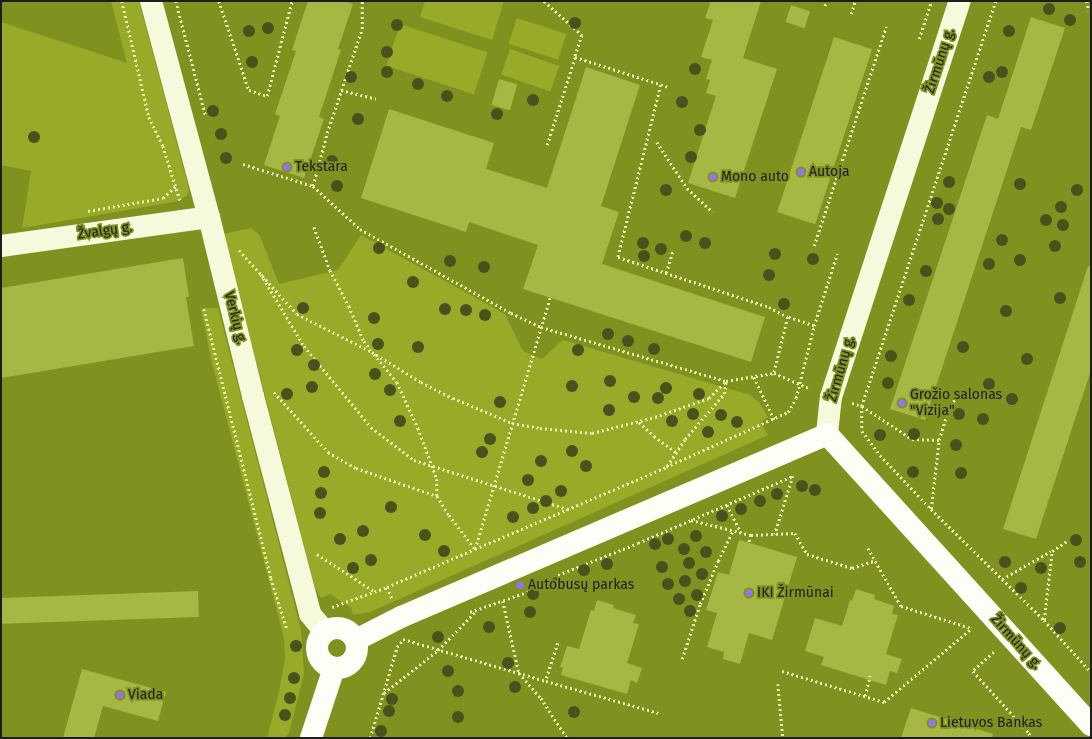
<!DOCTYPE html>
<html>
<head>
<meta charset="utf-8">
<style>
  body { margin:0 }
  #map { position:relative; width:1092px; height:739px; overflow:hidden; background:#80911f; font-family:"Fira Sans",sans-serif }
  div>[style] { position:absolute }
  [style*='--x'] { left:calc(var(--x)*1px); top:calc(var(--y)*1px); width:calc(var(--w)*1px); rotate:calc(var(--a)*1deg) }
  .green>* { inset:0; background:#99aa28; transform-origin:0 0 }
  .building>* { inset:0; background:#a7b743; transform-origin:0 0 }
  .path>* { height:2.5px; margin-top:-1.25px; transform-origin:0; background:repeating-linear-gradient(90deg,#e5eeb0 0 2px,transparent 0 5px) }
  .secondary>* { height:22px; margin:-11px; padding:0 11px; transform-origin:11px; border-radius:11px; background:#f5fadc }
  .primary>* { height:22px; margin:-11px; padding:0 11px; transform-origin:11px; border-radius:11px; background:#fdfff6 }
  .primary>.ring { margin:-11px; padding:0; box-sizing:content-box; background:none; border:22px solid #fdfff6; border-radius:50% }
  .trees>* { width:12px; height:12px; margin:-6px; border-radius:50%; background:#49511d }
  .dots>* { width:11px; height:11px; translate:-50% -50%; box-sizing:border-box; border:2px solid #80911f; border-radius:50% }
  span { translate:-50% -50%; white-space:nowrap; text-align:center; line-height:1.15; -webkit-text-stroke:3.5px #80911f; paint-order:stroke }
  .street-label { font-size:14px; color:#1d1d1d }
  .poi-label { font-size:14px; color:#1d1d1d }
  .left { translate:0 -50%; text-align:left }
  .frame { position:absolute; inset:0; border:2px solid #1d1d1d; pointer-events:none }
</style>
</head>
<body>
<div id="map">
  <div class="green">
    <i style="clip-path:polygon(111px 1px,139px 1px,189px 189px,187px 196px,174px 202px,22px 228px,31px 171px,1px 165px,1px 22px,127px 63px)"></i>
    <i style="clip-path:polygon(425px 1px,504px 1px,492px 40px,420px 17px)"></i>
    <i style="left:517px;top:18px;width:52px;height:27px;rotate:18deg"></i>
    <i style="left:400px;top:24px;width:92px;height:44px;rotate:18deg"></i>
    <i style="left:510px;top:49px;width:52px;height:27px;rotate:19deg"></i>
    <i style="clip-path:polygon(251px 228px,259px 234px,279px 284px,338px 270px,361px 235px,505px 314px,523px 351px,542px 359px,563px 340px,750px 395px,759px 402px,768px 417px,760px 422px,768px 435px,370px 612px,353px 615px,351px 608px,330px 594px,321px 598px,315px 588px,223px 234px)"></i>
    <i style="clip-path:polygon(201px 308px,218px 308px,301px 630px,304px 674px,289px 733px,285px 738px,267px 738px,279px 692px,285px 659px,284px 638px,211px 359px)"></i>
  </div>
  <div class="building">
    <i style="clip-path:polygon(308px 1px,344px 1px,353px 4px,338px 49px,341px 50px,319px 117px,324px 119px,304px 178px,264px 165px,280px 116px,275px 114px,296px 51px,292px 50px)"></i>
    <i style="clip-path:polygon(711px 1px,761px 1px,743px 58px,777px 69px,735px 198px,688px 183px,716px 96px,706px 93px,710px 80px,706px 79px,712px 60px,701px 57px,713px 20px,705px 18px)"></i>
    <i style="left:791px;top:5px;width:20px;height:18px;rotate:18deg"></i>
    <i style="clip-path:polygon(1031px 17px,1065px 28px,1031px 130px,1021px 127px,925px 420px,890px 409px,987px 115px,998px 119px)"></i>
    <i style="left:834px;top:37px;width:40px;height:184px;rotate:18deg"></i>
    <i style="clip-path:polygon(586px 67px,640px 85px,601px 206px,619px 212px,602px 264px,765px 317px,751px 362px,523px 289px,538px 245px,469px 222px,466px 232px,361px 198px,389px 109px,494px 143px,486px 169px,547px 188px)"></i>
    <i style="left:499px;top:79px;width:19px;height:27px;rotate:16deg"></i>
    <i style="clip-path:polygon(183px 258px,189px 297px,186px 297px,194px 346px,1px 378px,1px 288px)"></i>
    <i style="clip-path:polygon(1088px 266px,1091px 267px,1091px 370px,1036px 539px,1003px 529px)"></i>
    <i style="clip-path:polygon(739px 540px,797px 557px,772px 640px,749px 633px,740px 664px,723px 659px,724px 652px,707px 647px,717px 613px,706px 610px,718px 572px,729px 575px)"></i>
    <i style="clip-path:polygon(856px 589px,875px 595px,874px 599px,894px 606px,892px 614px,898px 615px,886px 654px,902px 659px,897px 673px,890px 671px,886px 685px,821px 665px,824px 657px,805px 651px,815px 618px,842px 626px,850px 600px,852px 601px)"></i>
    <i style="left:198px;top:591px;width:26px;height:197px;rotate:88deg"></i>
    <i style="clip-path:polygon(597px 600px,614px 605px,613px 608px,636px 615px,633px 623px,639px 624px,627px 663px,642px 668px,637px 683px,631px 680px,627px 694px,561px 675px,563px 668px,560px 667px,567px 646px,579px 649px,591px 610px,594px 611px)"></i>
    <i style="clip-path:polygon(82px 669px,166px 692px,158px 721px,103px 706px,94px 738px,63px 738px)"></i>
    <i style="clip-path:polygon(911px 708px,993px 734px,992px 738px,901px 738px)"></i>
  </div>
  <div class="path">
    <i style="--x:122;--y:1;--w:119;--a:76.9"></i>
    <i style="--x:149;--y:117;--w:32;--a:64"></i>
    <i style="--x:163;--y:146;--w:57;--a:72.5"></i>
    <i style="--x:176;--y:1;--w:120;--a:75.5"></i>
    <i style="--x:219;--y:1;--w:94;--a:71.4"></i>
    <i style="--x:249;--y:90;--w:19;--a:18"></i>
    <i style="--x:267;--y:96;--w:98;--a:-75.3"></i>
    <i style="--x:544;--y:1;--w:51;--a:41.8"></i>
    <i style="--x:582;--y:35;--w:23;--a:108"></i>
    <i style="--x:996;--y:1;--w:427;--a:108.3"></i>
    <i style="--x:862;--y:406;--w:25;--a:90"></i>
    <i style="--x:862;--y:431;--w:30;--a:53"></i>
    <i style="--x:880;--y:455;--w:74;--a:46.6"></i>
    <i style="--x:931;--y:509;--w:158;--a:44.5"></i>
    <i style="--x:1044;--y:620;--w:70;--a:47.9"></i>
    <i style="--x:1087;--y:1;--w:10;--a:79"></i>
    <i style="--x:825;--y:6;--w:5;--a:-79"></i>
    <i style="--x:851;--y:14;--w:14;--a:-73"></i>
    <i style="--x:919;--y:39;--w:40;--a:-72"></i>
    <i style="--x:661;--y:85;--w:177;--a:104"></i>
    <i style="--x:618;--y:257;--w:159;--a:18.3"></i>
    <i style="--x:769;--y:307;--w:21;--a:28"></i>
    <i style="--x:341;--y:90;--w:36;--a:14"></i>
    <i style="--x:657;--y:142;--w:55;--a:56.9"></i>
    <i style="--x:687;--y:188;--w:35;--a:43"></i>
    <i style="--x:547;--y:145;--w:92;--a:-72.3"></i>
    <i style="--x:575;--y:57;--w:99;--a:17.7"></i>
    <i style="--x:243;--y:164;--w:73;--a:17.4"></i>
    <i style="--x:313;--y:186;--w:55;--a:-75.2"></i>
    <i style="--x:327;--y:133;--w:110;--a:-71.4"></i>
    <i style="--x:362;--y:29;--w:28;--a:-90"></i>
    <i style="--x:313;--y:186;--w:64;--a:42.5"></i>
    <i style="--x:360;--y:229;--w:173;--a:29.1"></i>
    <i style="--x:511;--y:313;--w:33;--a:25"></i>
    <i style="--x:541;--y:327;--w:193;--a:16.3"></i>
    <i style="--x:726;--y:381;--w:49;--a:-9.5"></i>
    <i style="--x:774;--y:373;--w:40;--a:23.4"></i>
    <i style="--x:88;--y:211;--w:76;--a:-9.8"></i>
    <i style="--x:163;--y:198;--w:18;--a:-43"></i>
    <i style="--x:314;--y:227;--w:46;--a:69.6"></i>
    <i style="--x:330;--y:270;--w:41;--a:62.2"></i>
    <i style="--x:349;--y:306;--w:38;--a:67"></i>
    <i style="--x:364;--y:341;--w:11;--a:52"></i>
    <i style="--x:814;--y:246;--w:231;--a:-71.8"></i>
    <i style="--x:239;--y:250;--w:86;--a:47.8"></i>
    <i style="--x:297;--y:314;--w:84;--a:26.9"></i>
    <i style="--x:372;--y:352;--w:57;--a:31.5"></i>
    <i style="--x:421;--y:382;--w:36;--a:27"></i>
    <i style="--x:453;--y:398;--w:64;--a:23"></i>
    <i style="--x:512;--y:423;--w:28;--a:10"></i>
    <i style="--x:540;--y:428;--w:52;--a:5.5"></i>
    <i style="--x:592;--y:433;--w:65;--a:-14.3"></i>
    <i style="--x:655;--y:417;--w:57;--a:-19.4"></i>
    <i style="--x:709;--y:398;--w:24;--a:-45"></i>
    <i style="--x:666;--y:273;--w:24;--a:-73"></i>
    <i style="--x:261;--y:274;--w:84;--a:59.2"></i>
    <i style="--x:304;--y:346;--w:105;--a:50.4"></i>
    <i style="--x:371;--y:427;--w:54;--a:37.5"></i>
    <i style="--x:414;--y:460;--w:162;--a:17.7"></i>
    <i style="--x:204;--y:309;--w:277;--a:76"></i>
    <i style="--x:271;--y:578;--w:53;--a:72.6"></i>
    <i style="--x:814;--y:326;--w:76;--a:-72.3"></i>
    <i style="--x:374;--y:354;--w:36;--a:51"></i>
    <i style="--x:397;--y:382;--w:51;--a:65.5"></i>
    <i style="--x:418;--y:428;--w:54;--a:69.6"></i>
    <i style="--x:437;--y:479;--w:17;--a:90"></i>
    <i style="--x:437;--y:496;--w:22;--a:58"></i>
    <i style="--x:449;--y:515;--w:43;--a:52.6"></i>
    <i style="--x:754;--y:377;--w:47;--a:64.5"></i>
    <i style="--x:274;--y:392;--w:81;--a:48"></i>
    <i style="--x:328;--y:452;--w:32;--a:30"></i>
    <i style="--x:356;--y:468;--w:86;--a:19.1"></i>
    <i style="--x:852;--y:403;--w:10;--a:17"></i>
    <i style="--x:862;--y:406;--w:60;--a:33.4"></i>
    <i style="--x:912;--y:439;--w:27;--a:2"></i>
    <i style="--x:639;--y:422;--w:21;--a:43"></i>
    <i style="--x:654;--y:436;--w:27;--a:36"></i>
    <i style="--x:667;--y:466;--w:32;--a:-56"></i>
    <i style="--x:685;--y:439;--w:60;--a:-49.1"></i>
    <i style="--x:724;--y:394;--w:13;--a:-81"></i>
    <i style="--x:727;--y:505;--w:30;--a:63"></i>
    <i style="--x:931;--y:509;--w:69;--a:-83.4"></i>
    <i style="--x:939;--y:440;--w:31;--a:-73"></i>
    <i style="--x:948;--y:410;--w:22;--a:-58"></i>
    <i style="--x:691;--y:520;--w:62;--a:14"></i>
    <i style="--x:751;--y:535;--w:8;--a:104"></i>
    <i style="--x:751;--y:535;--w:44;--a:-2.6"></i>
    <i style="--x:795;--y:533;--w:24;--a:60"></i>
    <i style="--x:807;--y:554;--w:47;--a:17.3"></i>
    <i style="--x:852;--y:568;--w:25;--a:-18"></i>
    <i style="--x:868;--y:548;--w:67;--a:60.4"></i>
    <i style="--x:901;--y:606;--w:73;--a:17.4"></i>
    <i style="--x:475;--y:549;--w:262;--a:-73.4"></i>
    <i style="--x:317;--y:554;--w:68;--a:33"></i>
    <i style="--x:558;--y:575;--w:86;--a:-21.8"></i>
    <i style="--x:638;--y:543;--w:169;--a:-23.4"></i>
    <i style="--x:793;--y:476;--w:61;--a:107.2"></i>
    <i style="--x:1002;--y:579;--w:56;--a:-29.7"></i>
    <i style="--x:387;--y:587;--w:12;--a:66"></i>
    <i style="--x:503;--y:601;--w:74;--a:77.5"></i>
    <i style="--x:519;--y:673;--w:33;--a:49"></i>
    <i style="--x:541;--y:698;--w:48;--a:57"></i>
    <i style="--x:332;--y:607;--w:59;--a:-20"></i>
    <i style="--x:387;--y:587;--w:96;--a:-23.4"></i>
    <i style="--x:475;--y:549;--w:208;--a:-23.2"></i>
    <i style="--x:666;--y:467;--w:134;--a:-24.3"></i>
    <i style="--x:788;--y:412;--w:16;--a:-60"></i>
    <i style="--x:796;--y:398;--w:74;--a:-76"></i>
    <i style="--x:814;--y:326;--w:28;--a:-161"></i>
    <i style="--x:788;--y:317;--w:58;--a:104"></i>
    <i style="--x:470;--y:612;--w:60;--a:-19.3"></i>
    <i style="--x:527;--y:592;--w:23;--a:-34"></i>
    <i style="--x:1044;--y:620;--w:69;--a:-83.4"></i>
    <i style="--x:1052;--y:551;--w:18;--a:-34"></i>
    <i style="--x:403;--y:639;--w:149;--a:16.4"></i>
    <i style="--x:558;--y:643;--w:40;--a:108"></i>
    <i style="--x:546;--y:681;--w:117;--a:15.8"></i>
    <i style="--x:994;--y:652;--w:28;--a:138"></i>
    <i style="--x:973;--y:671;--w:84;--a:47.9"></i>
    <i style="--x:1029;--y:733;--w:6;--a:59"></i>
    <i style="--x:682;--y:659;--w:58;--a:-71.9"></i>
    <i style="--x:700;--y:604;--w:47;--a:-67.3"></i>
    <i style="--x:718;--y:561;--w:34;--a:-64"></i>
    <i style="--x:782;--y:671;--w:107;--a:16.9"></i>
    <i style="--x:884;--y:702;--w:115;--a:-40.1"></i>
    <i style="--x:778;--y:684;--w:54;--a:84.7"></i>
    <i style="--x:384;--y:693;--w:69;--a:-38.5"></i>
    <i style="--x:438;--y:650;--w:54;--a:-45.7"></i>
    <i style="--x:865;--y:696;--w:21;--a:-76"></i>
    <i style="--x:370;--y:738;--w:95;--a:-73.5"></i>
    <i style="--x:397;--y:647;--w:8;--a:-50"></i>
  </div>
  <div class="secondary">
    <i style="--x:151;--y:1;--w:224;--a:75"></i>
    <i style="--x:209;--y:217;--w:184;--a:76.2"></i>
    <i style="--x:253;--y:396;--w:225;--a:75.3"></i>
    <i style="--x:310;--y:614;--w:23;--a:50"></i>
    <i style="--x:1;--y:246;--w:210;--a:-7.9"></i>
    <i style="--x:827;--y:434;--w:37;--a:-84"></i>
    <i style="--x:831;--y:397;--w:416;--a:-72"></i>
  </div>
  <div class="primary">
    <i class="ring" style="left:317px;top:628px;width:18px;height:18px"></i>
    <i style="--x:356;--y:640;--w:51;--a:-27.1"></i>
    <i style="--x:401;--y:617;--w:464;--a:-23.2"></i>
    <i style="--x:827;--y:434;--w:393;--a:47.8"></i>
    <i style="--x:311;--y:738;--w:74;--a:-71.8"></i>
  </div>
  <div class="trees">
    <i style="left:1049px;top:9px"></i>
    <i style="left:1070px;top:20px"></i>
    <i style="left:575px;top:23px"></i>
    <i style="left:397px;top:25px"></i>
    <i style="left:268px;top:28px"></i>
    <i style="left:249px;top:31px"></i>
    <i style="left:1009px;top:31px"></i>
    <i style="left:387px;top:52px"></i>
    <i style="left:252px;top:62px"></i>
    <i style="left:695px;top:69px"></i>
    <i style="left:387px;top:72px"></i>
    <i style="left:1002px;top:72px"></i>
    <i style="left:351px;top:77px"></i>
    <i style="left:989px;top:77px"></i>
    <i style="left:418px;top:84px"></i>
    <i style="left:447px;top:96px"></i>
    <i style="left:533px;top:100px"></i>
    <i style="left:682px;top:102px"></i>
    <i style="left:213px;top:111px"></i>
    <i style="left:497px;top:114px"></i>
    <i style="left:358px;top:119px"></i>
    <i style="left:700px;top:130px"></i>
    <i style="left:221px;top:134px"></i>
    <i style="left:34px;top:137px"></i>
    <i style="left:691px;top:157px"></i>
    <i style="left:226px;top:158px"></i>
    <i style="left:332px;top:161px"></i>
    <i style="left:949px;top:182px"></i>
    <i style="left:1020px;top:184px"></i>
    <i style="left:337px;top:186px"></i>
    <i style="left:666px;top:190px"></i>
    <i style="left:1077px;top:190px"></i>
    <i style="left:937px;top:203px"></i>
    <i style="left:1061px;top:207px"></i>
    <i style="left:949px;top:209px"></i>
    <i style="left:938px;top:219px"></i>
    <i style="left:1046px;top:220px"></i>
    <i style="left:1063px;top:225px"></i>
    <i style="left:686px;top:236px"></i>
    <i style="left:1002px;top:240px"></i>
    <i style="left:643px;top:243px"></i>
    <i style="left:705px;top:243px"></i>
    <i style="left:1055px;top:246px"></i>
    <i style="left:379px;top:248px"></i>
    <i style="left:661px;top:249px"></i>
    <i style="left:775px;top:254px"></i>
    <i style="left:644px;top:256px"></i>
    <i style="left:813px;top:259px"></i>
    <i style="left:1020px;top:260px"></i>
    <i style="left:450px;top:261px"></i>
    <i style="left:989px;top:264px"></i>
    <i style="left:484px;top:267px"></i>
    <i style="left:926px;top:271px"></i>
    <i style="left:769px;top:275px"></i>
    <i style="left:413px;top:282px"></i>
    <i style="left:1060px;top:298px"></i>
    <i style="left:909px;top:300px"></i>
    <i style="left:784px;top:304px"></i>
    <i style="left:303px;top:308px"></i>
    <i style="left:445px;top:309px"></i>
    <i style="left:466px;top:310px"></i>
    <i style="left:1006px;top:311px"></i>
    <i style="left:485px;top:315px"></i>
    <i style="left:374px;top:318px"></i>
    <i style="left:608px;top:334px"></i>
    <i style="left:628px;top:341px"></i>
    <i style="left:378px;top:344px"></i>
    <i style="left:418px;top:347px"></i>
    <i style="left:963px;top:347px"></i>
    <i style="left:654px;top:349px"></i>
    <i style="left:297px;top:350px"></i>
    <i style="left:578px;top:350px"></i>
    <i style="left:891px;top:356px"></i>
    <i style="left:1027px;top:359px"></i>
    <i style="left:314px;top:365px"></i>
    <i style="left:375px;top:374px"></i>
    <i style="left:610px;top:381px"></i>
    <i style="left:888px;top:383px"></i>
    <i style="left:989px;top:384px"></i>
    <i style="left:572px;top:386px"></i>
    <i style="left:312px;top:387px"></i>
    <i style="left:666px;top:388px"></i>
    <i style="left:390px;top:390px"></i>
    <i style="left:287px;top:394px"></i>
    <i style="left:699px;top:394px"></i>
    <i style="left:634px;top:397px"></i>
    <i style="left:658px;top:398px"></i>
    <i style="left:1012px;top:399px"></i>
    <i style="left:500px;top:402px"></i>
    <i style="left:609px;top:410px"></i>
    <i style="left:693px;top:414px"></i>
    <i style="left:959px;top:414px"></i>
    <i style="left:721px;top:415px"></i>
    <i style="left:983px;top:419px"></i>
    <i style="left:400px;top:421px"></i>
    <i style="left:672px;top:421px"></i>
    <i style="left:737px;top:422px"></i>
    <i style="left:708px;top:432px"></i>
    <i style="left:914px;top:434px"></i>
    <i style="left:880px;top:435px"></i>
    <i style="left:490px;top:439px"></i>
    <i style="left:956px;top:445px"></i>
    <i style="left:572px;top:451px"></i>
    <i style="left:482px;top:452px"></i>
    <i style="left:541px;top:461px"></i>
    <i style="left:586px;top:466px"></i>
    <i style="left:324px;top:472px"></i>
    <i style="left:913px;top:472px"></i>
    <i style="left:961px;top:473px"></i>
    <i style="left:528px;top:480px"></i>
    <i style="left:802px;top:486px"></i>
    <i style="left:815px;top:490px"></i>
    <i style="left:561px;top:491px"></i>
    <i style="left:321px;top:493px"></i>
    <i style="left:777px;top:494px"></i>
    <i style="left:546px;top:501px"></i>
    <i style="left:760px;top:501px"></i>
    <i style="left:391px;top:507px"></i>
    <i style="left:533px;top:508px"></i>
    <i style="left:741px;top:509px"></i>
    <i style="left:320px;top:513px"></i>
    <i style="left:722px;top:516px"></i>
    <i style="left:513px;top:517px"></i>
    <i style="left:363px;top:531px"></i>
    <i style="left:425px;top:535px"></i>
    <i style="left:696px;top:536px"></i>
    <i style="left:340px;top:539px"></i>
    <i style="left:668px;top:539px"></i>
    <i style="left:1076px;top:540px"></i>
    <i style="left:655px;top:544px"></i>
    <i style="left:684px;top:549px"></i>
    <i style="left:444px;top:551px"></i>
    <i style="left:706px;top:552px"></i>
    <i style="left:371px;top:560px"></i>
    <i style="left:1005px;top:562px"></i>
    <i style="left:1080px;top:562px"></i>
    <i style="left:689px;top:563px"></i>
    <i style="left:607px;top:564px"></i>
    <i style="left:662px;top:567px"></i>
    <i style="left:353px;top:568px"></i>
    <i style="left:1041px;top:568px"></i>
    <i style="left:584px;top:570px"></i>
    <i style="left:702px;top:574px"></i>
    <i style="left:685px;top:581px"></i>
    <i style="left:557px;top:583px"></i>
    <i style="left:668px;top:584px"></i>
    <i style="left:1021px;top:588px"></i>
    <i style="left:533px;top:594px"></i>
    <i style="left:697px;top:595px"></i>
    <i style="left:679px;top:599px"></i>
    <i style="left:690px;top:611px"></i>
    <i style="left:530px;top:612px"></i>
    <i style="left:489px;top:627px"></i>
    <i style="left:1060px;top:628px"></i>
    <i style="left:438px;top:637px"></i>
    <i style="left:296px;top:646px"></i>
    <i style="left:508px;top:663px"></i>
    <i style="left:448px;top:671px"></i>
    <i style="left:294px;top:678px"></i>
    <i style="left:515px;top:687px"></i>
    <i style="left:458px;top:691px"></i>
    <i style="left:290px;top:698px"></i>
    <i style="left:392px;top:699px"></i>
    <i style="left:389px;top:711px"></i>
    <i style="left:574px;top:712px"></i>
    <i style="left:285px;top:715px"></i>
    <i style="left:458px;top:717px"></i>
    <i style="left:381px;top:731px"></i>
  </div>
  <div class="dots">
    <i style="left:287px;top:167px;background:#996ffc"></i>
    <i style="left:801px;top:172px;background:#996ffc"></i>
    <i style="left:713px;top:177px;background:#996ffc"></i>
    <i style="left:902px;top:403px;background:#996ffc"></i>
    <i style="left:520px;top:585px;background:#996ffc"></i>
    <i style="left:749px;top:593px;background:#996ffc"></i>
    <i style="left:120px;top:695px;background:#996ffc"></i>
    <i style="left:932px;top:723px;background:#996ffc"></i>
  </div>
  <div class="street-label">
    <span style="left:940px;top:61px;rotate:-72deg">Žirmūnų g.</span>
    <span style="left:105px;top:231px;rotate:-8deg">Žvalgų g.</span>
    <span style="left:235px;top:318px;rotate:76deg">Verkių g.</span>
    <span style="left:841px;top:369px;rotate:-74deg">Žirmūnų g.</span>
    <span style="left:1016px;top:642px;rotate:48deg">Žirmūnų g.</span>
  </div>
  <div class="poi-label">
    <span class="left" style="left:295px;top:167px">Tekstara</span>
    <span class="left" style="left:809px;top:172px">Autoja</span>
    <span class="left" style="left:721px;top:177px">Mono auto</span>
    <span class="left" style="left:910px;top:403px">Grožio salonas<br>"Vizija"</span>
    <span class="left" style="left:528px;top:585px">Autobusų parkas</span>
    <span class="left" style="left:757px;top:593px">IKI Žirmūnai</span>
    <span class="left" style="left:128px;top:695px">Viada</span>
    <span class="left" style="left:940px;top:723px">Lietuvos Bankas</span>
  </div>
  <div class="frame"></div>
</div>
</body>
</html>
